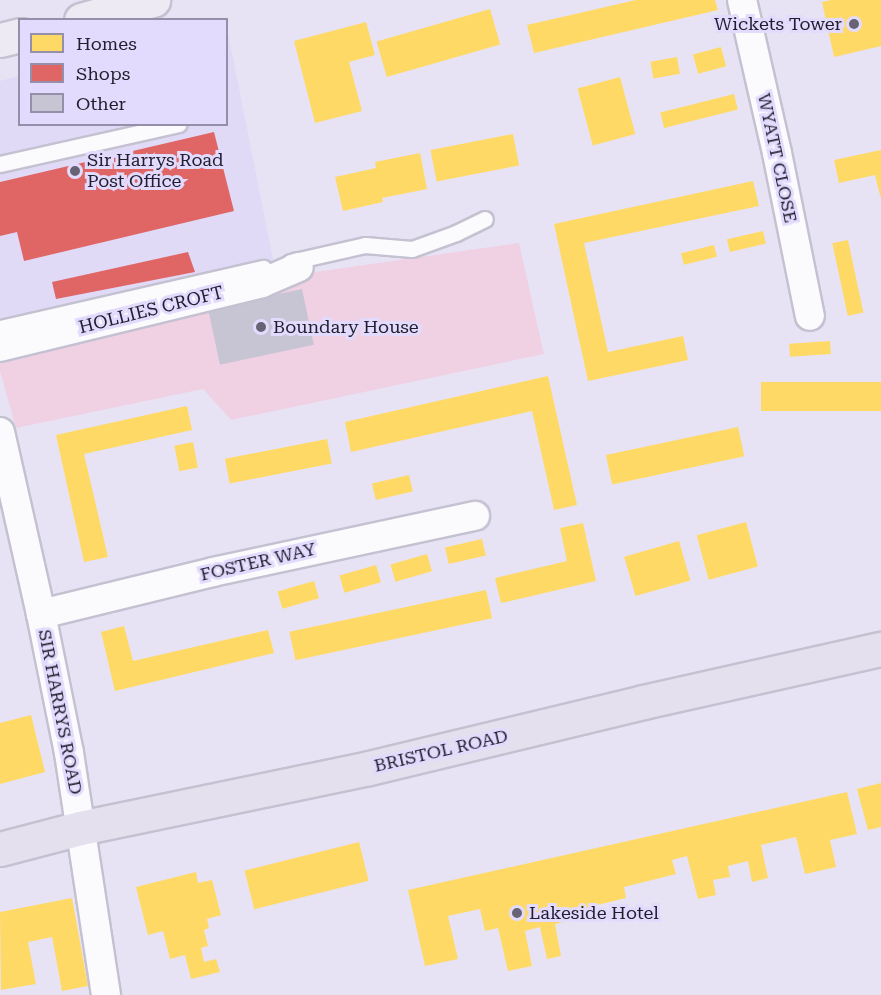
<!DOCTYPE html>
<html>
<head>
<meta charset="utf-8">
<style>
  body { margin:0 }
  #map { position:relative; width:881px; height:995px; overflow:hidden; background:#e7e3f5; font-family:"Roboto Serif",serif }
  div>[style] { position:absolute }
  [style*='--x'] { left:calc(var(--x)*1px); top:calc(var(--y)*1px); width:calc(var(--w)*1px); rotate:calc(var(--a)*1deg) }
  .built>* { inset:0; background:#e0daf7 }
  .green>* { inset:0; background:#f0d1e3 }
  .homes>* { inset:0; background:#ffd966; transform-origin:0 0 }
  .shops>* { inset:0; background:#e06666 }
  .building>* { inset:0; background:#c7c4d3; transform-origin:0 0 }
  .roads { filter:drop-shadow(2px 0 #c4c1d1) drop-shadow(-2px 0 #c4c1d1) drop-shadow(0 2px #c4c1d1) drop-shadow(0 -2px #c4c1d1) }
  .lane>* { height:15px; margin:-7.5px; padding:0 7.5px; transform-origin:7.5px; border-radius:7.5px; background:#fbfbfe }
  .street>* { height:28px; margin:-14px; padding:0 14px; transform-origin:14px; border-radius:14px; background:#fbfbfe }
  .primary>* { height:33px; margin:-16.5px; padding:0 16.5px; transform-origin:16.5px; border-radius:16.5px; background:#edeaf4 }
  .highway>* { height:33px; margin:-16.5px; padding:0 16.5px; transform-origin:16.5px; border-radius:16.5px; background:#e4e0ed }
  .dots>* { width:16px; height:16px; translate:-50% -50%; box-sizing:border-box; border:3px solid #e2dbfd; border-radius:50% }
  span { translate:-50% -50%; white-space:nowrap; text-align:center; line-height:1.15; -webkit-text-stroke:6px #e2dbfd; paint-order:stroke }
  .poi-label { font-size:18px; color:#221e2e }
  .right { translate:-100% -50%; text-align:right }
  .left { translate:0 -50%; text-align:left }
  .street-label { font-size:18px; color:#221e2e }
  .legend { position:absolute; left:18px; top:18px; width:210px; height:108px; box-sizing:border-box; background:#e2dbfd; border:2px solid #958faa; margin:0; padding:8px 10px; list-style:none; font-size:18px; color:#221e2e }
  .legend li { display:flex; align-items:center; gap:12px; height:30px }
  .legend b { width:30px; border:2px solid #958faa }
</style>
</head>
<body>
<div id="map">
  <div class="built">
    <i style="clip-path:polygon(227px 28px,277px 279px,0 346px,0 81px,19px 76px,20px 124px,226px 124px)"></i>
  </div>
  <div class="green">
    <i style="clip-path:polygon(519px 243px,544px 354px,231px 420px,203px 389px,16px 428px,0 371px,0 346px,301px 274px)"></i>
  </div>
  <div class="homes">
    <i style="clip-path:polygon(636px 0,715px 0,718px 10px,534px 53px,527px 25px)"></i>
    <i style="clip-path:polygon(831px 0,881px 0,881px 46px,834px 57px,822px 2px)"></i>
    <i style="left:490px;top:9px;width:37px;height:118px;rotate:74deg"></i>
    <i style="clip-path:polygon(366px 22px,375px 55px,349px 62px,362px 111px,315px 123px,294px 41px)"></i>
    <i style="left:721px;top:47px;width:20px;height:29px;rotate:75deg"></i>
    <i style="left:677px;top:57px;width:17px;height:27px;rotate:80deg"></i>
    <i style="left:620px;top:77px;width:59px;height:44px;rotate:75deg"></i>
    <i style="left:734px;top:94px;width:16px;height:76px;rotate:76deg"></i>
    <i style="left:513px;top:134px;width:32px;height:84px;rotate:79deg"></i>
    <i style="clip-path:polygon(881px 150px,881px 199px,875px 175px,839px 183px,834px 160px)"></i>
    <i style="clip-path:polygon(420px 153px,427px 189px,382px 198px,383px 202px,343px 211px,335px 177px,376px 168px,375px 162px)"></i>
    <i style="clip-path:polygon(753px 181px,759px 206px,584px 243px,608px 352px,683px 336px,688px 360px,588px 381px,554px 224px)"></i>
    <i style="left:763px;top:231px;width:13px;height:37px;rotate:77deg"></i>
    <i style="left:848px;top:240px;width:74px;height:16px;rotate:78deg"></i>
    <i style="left:714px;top:245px;width:12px;height:34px;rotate:76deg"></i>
    <i style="left:830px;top:341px;width:13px;height:41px;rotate:86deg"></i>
    <i style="clip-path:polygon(548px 376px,577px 505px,554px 510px,532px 411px,351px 452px,345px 422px)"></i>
    <i style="left:881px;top:382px;width:29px;height:120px;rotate:90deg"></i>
    <i style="clip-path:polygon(187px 406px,192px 430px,84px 454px,108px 557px,84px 562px,56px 435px)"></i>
    <i style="left:738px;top:427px;width:30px;height:135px;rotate:78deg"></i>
    <i style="left:327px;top:439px;width:25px;height:104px;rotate:79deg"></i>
    <i style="left:193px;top:442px;width:26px;height:19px;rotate:79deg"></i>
    <i style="left:409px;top:475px;width:17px;height:38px;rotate:77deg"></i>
    <i style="left:746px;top:522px;width:46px;height:51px;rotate:75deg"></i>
    <i style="clip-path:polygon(583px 523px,596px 581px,501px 603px,495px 578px,567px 561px,560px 528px)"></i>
    <i style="left:482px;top:539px;width:17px;height:38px;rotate:77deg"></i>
    <i style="left:679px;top:541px;width:41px;height:57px;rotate:74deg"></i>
    <i style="left:427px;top:554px;width:18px;height:38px;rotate:74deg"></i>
    <i style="left:376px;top:565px;width:18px;height:38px;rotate:74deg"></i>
    <i style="left:314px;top:581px;width:18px;height:38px;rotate:74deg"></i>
    <i style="left:486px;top:590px;width:29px;height:201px;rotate:78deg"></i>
    <i style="clip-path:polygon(124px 626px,133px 661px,268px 630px,274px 653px,115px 691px,101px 632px)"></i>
    <i style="clip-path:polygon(31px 715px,45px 772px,0 784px,0 723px)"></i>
    <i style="clip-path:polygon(881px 783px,881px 827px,868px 830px,857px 789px)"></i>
    <i style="clip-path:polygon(847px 792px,857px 834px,830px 840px,836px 867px,805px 874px,796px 837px,761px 845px,768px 878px,752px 882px,748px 861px,728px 866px,730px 877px,713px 880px,716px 895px,698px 899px,687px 856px,672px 860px,676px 874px,624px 887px,626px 898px,589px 907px,591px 915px,555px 924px,561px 956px,547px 959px,540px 927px,525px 931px,532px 966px,508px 971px,498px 928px,485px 931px,480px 909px,448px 916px,458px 959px,425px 966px,408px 890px)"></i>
    <i style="left:359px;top:842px;width:40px;height:118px;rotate:76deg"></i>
    <i style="clip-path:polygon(196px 872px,198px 883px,212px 880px,221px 915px,207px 919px,209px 928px,204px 930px,208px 946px,201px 948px,204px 962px,216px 959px,220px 972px,191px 979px,185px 955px,170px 959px,163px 931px,148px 935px,136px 887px)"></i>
    <i style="clip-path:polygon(72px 898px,88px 986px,62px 991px,52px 937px,28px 942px,36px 984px,1px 990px,0 912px)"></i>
  </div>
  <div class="shops">
    <i style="clip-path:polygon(214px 132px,234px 211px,24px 261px,17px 232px,0 236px,0 182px)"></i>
    <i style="clip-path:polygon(188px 252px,195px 272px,56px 299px,52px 282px)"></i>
  </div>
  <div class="building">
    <i style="left:302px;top:289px;width:57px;height:96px;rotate:78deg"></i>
  </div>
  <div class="roads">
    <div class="lane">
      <i style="--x:0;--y:164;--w:183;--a:-12.6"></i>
      <i style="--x:290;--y:262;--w:77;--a:-12.8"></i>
      <i style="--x:365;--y:245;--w:47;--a:4.9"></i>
      <i style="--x:412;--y:249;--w:47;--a:-20"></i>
      <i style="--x:456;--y:233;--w:32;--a:-26"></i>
      <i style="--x:0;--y:328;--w:270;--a:-12.9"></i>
    </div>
    <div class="street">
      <i style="--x:742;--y:0;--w:157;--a:77.1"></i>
      <i style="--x:777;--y:153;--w:166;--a:78.6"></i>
      <i style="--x:0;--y:347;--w:270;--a:-13.7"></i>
      <i style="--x:262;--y:283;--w:40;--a:-23.4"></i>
      <i style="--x:0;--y:432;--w:187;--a:77.3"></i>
      <i style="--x:41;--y:614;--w:142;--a:78.6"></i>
      <i style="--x:69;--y:753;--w:245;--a:81.3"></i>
      <i style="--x:41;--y:614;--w:177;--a:-13.7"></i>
      <i style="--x:213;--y:572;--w:268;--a:-12.1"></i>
    </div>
    <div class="primary">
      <i style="--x:81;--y:20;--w:75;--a:-15.5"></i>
      <i style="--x:0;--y:40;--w:21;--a:-14"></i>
    </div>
    <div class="highway">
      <i style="--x:0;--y:849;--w:83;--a:-14.7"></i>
      <i style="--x:80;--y:828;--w:295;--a:-11.7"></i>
      <i style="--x:369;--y:768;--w:282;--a:-13.5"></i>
      <i style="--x:643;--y:702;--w:244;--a:-12.6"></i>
    </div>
  </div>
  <div class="dots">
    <i style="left:854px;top:24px;background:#676374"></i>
    <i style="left:75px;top:171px;background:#676374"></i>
    <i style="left:261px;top:327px;background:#676374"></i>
    <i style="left:517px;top:913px;background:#676374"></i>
  </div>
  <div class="poi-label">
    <span class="right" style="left:842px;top:24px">Wickets Tower</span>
    <span class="left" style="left:87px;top:171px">Sir Harrys Road<br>Post Office</span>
    <span class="left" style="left:273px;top:327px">Boundary House</span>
    <span class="left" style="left:529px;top:913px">Lakeside Hotel</span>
  </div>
  <div class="street-label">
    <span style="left:777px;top:158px;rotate:78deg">WYATT CLOSE</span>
    <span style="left:151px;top:310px;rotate:-14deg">HOLLIES CROFT</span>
    <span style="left:258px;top:562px;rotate:-13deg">FOSTER WAY</span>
    <span style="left:60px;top:712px;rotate:79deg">SIR HARRYS ROAD</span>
    <span style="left:441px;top:751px;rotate:-13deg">BRISTOL ROAD</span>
  </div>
  <ul class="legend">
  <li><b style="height:16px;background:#ffd966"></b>Homes</li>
  <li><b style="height:16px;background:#e06666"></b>Shops</li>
  <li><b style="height:16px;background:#c7c4d3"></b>Other</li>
  </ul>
</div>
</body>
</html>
